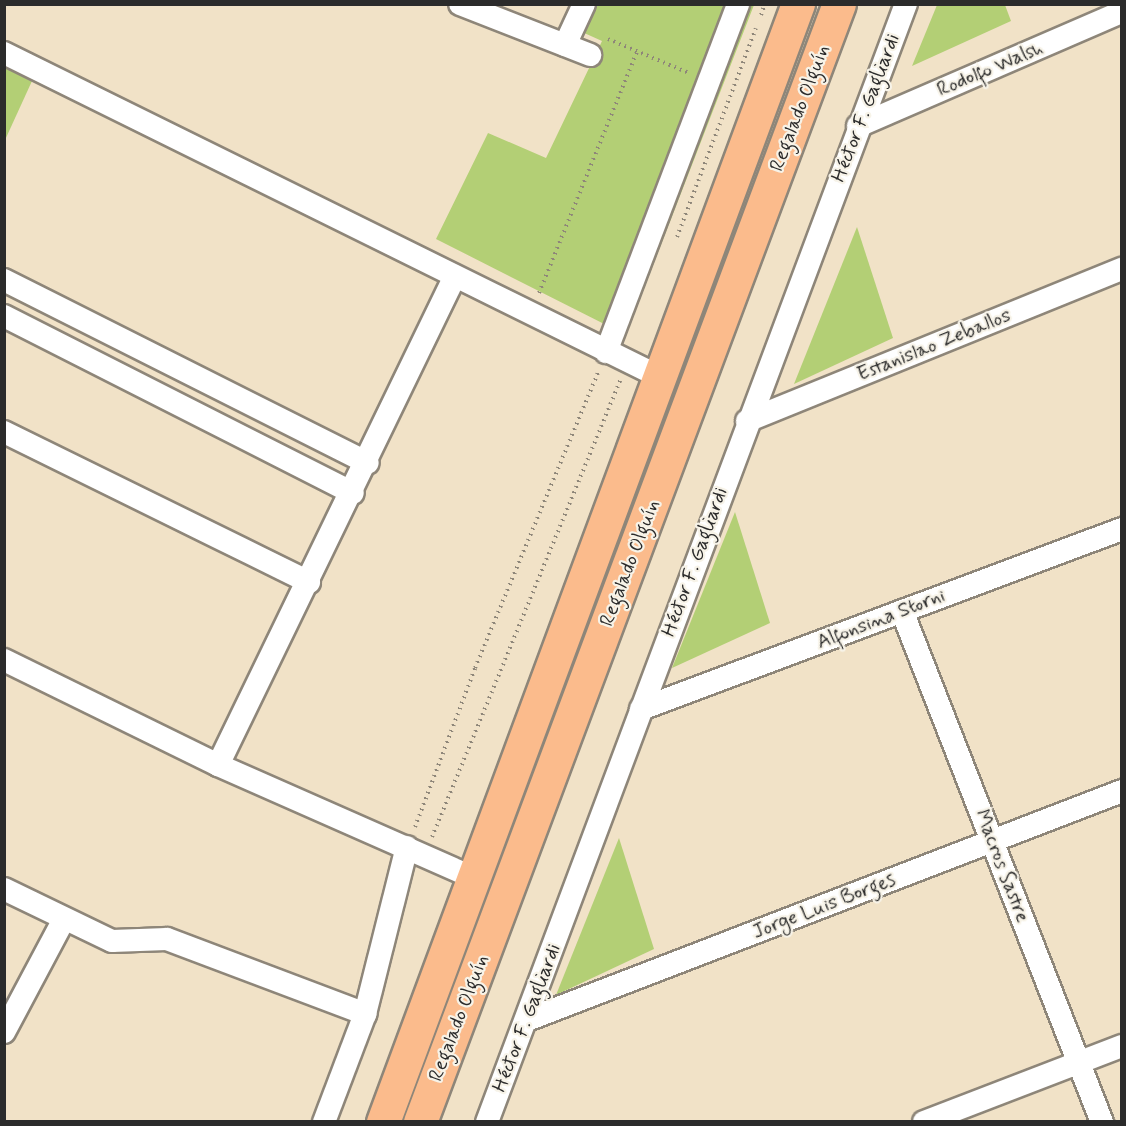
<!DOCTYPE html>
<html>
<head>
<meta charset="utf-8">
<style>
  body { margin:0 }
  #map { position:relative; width:1126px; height:1126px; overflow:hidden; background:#f1e2c7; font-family:Mynerve,sans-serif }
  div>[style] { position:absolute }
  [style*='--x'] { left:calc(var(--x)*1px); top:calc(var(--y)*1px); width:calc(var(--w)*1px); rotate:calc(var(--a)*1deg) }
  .green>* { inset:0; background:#b3cf75 }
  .path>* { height:4px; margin-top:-2px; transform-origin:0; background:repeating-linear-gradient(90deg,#8e8679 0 1.5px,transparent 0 6px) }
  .roads { filter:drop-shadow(2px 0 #8e8679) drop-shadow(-2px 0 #8e8679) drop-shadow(0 2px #8e8679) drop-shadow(0 -2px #8e8679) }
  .street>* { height:22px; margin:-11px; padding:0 11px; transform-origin:11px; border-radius:11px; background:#fff }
  .primary>* { height:33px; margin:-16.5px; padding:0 16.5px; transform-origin:16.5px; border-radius:16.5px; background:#fbbb8c }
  span { translate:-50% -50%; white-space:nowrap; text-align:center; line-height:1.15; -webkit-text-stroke:4.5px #f7f3e8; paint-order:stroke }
  .street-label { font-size:20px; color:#2b2b2b }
  .frame { position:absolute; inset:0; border:6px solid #2b2b2b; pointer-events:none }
</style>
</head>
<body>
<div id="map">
  <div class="green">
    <i style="clip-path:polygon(596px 5px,754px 5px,626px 335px,436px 239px,488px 133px,546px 158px,602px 41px,582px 32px)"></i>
    <i style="clip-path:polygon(937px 5px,1005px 5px,1011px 21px,912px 66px)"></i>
    <i style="clip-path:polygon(5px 67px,32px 81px,5px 140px)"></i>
    <i style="clip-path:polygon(857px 227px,893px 338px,794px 384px)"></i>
    <i style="clip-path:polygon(735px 512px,770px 623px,672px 668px)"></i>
    <i style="clip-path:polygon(619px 838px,654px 949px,556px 995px)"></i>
  </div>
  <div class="path">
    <i style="--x:761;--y:15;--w:12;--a:-70"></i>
    <i style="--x:608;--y:39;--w:88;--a:22.8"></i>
    <i style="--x:677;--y:237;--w:223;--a:-69.3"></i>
    <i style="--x:539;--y:293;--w:260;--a:-67.9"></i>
    <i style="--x:415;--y:827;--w:170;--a:-69.3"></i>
    <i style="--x:475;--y:668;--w:321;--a:-67.4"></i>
    <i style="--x:432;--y:837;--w:494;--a:-67.6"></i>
  </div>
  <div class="roads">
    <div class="street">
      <i style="--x:460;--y:4;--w:140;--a:21.4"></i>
      <i style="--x:565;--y:45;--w:45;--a:-65.1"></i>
      <i style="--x:4;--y:53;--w:732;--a:26.28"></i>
      <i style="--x:858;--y:126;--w:288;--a:-23.4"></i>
      <i style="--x:4;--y:280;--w:407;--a:26.7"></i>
      <i style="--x:4;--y:316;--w:391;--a:26.9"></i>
      <i style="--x:606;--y:352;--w:372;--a:-69.2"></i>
      <i style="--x:747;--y:421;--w:405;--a:-22.1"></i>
      <i style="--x:4;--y:432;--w:340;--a:26.2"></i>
      <i style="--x:902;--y:611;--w:549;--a:68.63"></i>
      <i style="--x:4;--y:660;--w:238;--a:26.1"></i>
      <i style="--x:218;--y:765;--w:280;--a:23.8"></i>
      <i style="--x:641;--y:709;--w:514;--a:-20.52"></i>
      <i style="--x:218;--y:765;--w:543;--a:-64.14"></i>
      <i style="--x:4;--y:889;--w:120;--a:25.7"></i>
      <i style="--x:112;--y:941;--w:55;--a:-2.1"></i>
      <i style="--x:167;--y:939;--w:212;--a:20.7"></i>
      <i style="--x:527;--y:1020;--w:638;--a:-21.05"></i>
      <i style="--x:4;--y:1032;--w:128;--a:-62"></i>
      <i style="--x:324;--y:1122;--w:116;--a:-69.2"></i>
      <i style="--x:365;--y:1014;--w:172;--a:-75.9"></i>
      <i style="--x:487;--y:1122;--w:1194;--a:-69.46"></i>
      <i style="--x:924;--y:1122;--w:212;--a:-21"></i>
    </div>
    <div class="primary">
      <i style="--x:383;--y:1122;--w:1193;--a:-69.64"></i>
      <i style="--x:420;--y:1122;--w:1194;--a:-69.46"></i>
    </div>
  </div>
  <div class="street-label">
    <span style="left:990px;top:69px;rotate:-23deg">Rodolfo Walsh</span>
    <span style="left:800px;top:108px;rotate:-69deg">Regalado Olguín</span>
    <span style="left:866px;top:108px;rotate:-69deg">Héctor F. Gagliardi</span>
    <span style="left:934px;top:345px;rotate:-22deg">Estanislao Zeballos</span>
    <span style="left:695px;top:562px;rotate:-70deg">Héctor F. Gagliardi</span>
    <span style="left:630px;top:563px;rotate:-69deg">Regalado Olguín</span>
    <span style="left:881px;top:619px;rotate:-21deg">Alfonsina Storni</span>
    <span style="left:1002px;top:866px;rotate:69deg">Macros Sastre</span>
    <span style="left:824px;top:906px;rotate:-21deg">Jorge Luis Borges</span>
    <span style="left:459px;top:1018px;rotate:-69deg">Regalado Olguín</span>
    <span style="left:527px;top:1018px;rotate:-69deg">Héctor F. Gagliardi</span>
  </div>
  <div class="frame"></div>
</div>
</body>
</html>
